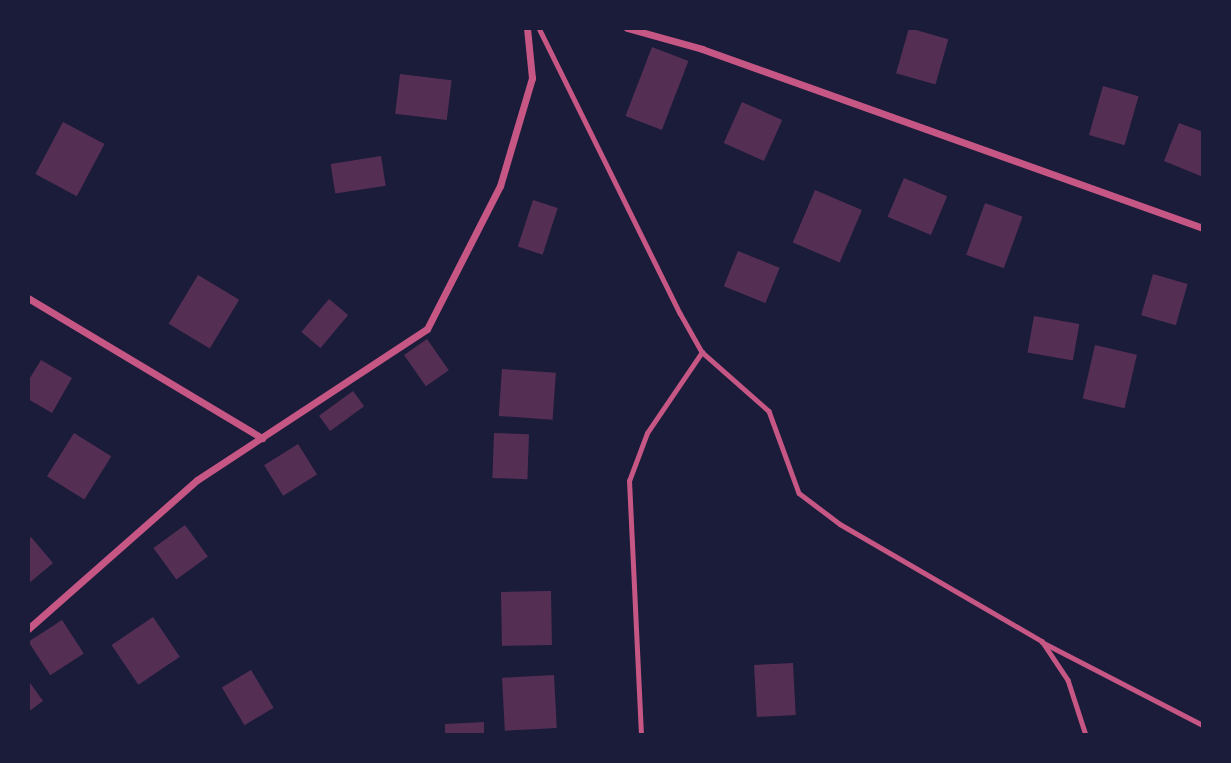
<!DOCTYPE html>
<html>
<head>
<meta charset="utf-8">
<style>
  body { margin:0 }
  #map { position:relative; width:1231px; height:763px; overflow:hidden; background:#1b1b3a; font-family:"Alegreya Sans",sans-serif }
  div>[style] { position:absolute }
  [style*='--x'] { left:calc(var(--x)*1px); top:calc(var(--y)*1px); width:calc(var(--w)*1px); rotate:calc(var(--a)*1deg) }
  .building>* { inset:0; background:#542f53; transform-origin:0 0 }
  .service>* { height:4.5px; margin:-2.25px; padding:0 2.25px; transform-origin:2.25px; border-radius:2.25px; background:#c65784 }
  .minor>* { height:7px; margin:-3.5px; padding:0 3.5px; transform-origin:3.5px; border-radius:3.5px; background:#c65784 }
  span { translate:-50% -50%; white-space:nowrap; text-align:center; line-height:1.15; -webkit-text-stroke:6px #1b1b3a; paint-order:stroke }
  .frame { position:absolute; inset:0; border:30px solid #1b1b3a; pointer-events:none }
</style>
</head>
<body>
<div id="map">
  <div class="building">
    <i style="left:909px;top:28px;width:41px;height:47px;rotate:16deg"></i>
    <i style="left:652px;top:47px;width:39px;height:74px;rotate:21deg"></i>
    <i style="left:400px;top:74px;width:52px;height:40px;rotate:7deg"></i>
    <i style="left:1103px;top:86px;width:37px;height:51px;rotate:16deg"></i>
    <i style="left:742px;top:102px;width:44px;height:45px;rotate:24deg"></i>
    <i style="left:63px;top:122px;width:47px;height:59px;rotate:28deg"></i>
    <i style="clip-path:polygon(1179px 123px,1203px 132px,1203px 177px,1164px 161px)"></i>
    <i style="left:381px;top:156px;width:30px;height:51px;rotate:81deg"></i>
    <i style="left:904px;top:178px;width:47px;height:42px;rotate:23deg"></i>
    <i style="left:815px;top:190px;width:51px;height:57px;rotate:23deg"></i>
    <i style="left:533px;top:200px;width:26px;height:49px;rotate:18deg"></i>
    <i style="left:985px;top:203px;width:40px;height:55px;rotate:20deg"></i>
    <i style="left:738px;top:251px;width:45px;height:38px;rotate:22deg"></i>
    <i style="left:1153px;top:274px;width:36px;height:43px;rotate:16deg"></i>
    <i style="left:198px;top:275px;width:48px;height:57px;rotate:31deg"></i>
    <i style="left:329px;top:299px;width:25px;height:43px;rotate:40deg"></i>
    <i style="left:1034px;top:316px;width:46px;height:37px;rotate:10deg"></i>
    <i style="left:427px;top:339px;width:38px;height:28px;rotate:55deg"></i>
    <i style="left:1095px;top:345px;width:43px;height:55px;rotate:13deg"></i>
    <i style="clip-path:polygon(41px 360px,72px 378px,52px 413px,28px 399px,28px 381px)"></i>
    <i style="left:502px;top:369px;width:54px;height:47px;rotate:4deg"></i>
    <i style="left:353px;top:391px;width:19px;height:42px;rotate:54deg"></i>
    <i style="left:74px;top:433px;width:44px;height:51px;rotate:32deg"></i>
    <i style="left:494px;top:433px;width:35px;height:45px;rotate:2deg"></i>
    <i style="left:298px;top:444px;width:36px;height:40px;rotate:58deg"></i>
    <i style="left:185px;top:525px;width:39px;height:39px;rotate:54deg"></i>
    <i style="clip-path:polygon(31px 537px,53px 563px,28px 584px,28px 539px)"></i>
    <i style="left:551px;top:591px;width:54px;height:50px;rotate:89deg"></i>
    <i style="left:153px;top:617px;width:48px;height:50px;rotate:56deg"></i>
    <i style="left:62px;top:620px;width:40px;height:40px;rotate:57deg"></i>
    <i style="left:793px;top:663px;width:52px;height:39px;rotate:87deg"></i>
    <i style="left:251px;top:670px;width:44px;height:34px;rotate:59deg"></i>
    <i style="left:554px;top:675px;width:53px;height:52px;rotate:87deg"></i>
    <i style="clip-path:polygon(28px 680px,43px 701px,28px 712px)"></i>
    <i style="clip-path:polygon(484px 722px,484px 735px,445px 735px,445px 724px)"></i>
  </div>
  <div class="service">
    <i style="--x:539;--y:28;--w:318;--a:63.7"></i>
    <i style="--x:680;--y:313;--w:45;--a:60.6"></i>
    <i style="--x:702;--y:352;--w:89;--a:41.4"></i>
    <i style="--x:769;--y:411;--w:87;--a:69.9"></i>
    <i style="--x:799;--y:493;--w:51;--a:37.1"></i>
    <i style="--x:840;--y:524;--w:233;--a:30.1"></i>
    <i style="--x:1042;--y:641;--w:47;--a:56.3"></i>
    <i style="--x:1068;--y:680;--w:58;--a:71.9"></i>
    <i style="--x:1042;--y:642;--w:181;--a:27.3"></i>
    <i style="--x:641;--y:735;--w:254;--a:-92.7"></i>
    <i style="--x:629;--y:481;--w:51;--a:-69.4"></i>
    <i style="--x:647;--y:433;--w:98;--a:-55.8"></i>
  </div>
  <div class="minor">
    <i style="--x:627;--y:28;--w:78;--a:15.6"></i>
    <i style="--x:702;--y:49;--w:532;--a:19.66"></i>
    <i style="--x:28;--y:298;--w:273;--a:30.9"></i>
    <i style="--x:28;--y:629;--w:225;--a:-41.4"></i>
    <i style="--x:197;--y:480;--w:275;--a:-33.3"></i>
    <i style="--x:427;--y:329;--w:161;--a:-63"></i>
    <i style="--x:500;--y:186;--w:113;--a:-73.5"></i>
    <i style="--x:532;--y:78;--w:50;--a:-95.7"></i>
  </div>
  <div class="frame"></div>
</div>
</body>
</html>
